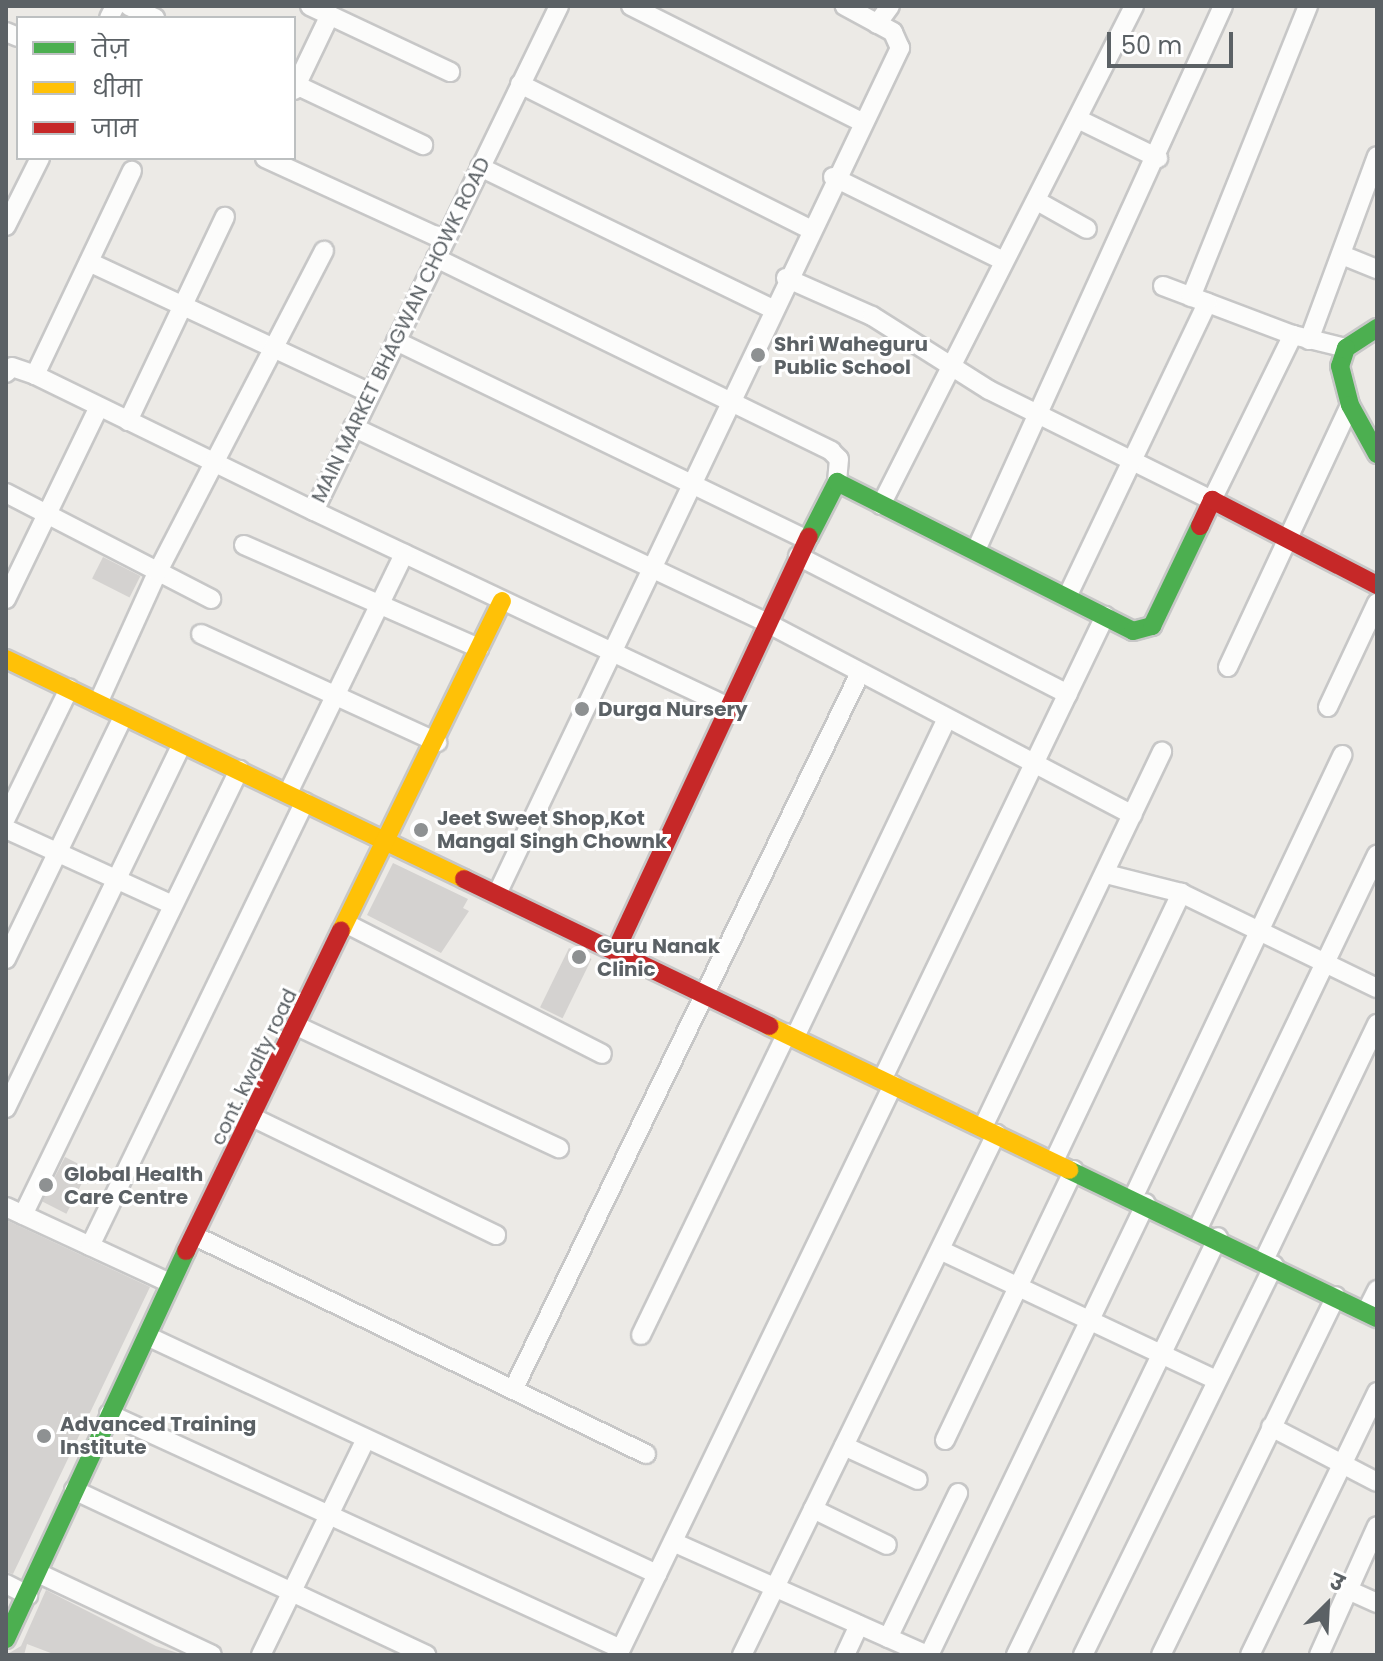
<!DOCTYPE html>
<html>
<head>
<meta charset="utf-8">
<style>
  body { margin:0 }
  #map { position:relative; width:1383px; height:1661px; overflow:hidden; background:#eceae6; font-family:Poppins,"Noto Sans Devanagari",sans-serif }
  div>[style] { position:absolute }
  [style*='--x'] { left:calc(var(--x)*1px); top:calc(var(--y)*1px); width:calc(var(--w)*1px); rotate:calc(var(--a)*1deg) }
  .building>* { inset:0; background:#d4d2d0; transform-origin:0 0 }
  .roads { filter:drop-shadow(2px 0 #c7c7c7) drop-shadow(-2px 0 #c7c7c7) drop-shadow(0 2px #c7c7c7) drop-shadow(0 -2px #c7c7c7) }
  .street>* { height:18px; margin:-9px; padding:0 9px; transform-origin:9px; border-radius:9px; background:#fcfcfb }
  .fast>* { height:18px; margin:-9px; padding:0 9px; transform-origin:9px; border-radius:9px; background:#4caf50 }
  .slow>* { height:18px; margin:-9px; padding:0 9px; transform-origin:9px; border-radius:9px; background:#ffc107 }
  .jam>* { height:18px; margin:-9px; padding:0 9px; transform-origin:9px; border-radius:9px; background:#c62828 }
  .dots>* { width:22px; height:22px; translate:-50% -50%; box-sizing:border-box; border:4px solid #fff; border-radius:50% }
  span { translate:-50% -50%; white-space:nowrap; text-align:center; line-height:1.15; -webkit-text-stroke:6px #fff; paint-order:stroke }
  .street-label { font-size:20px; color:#5b6165 }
  .poi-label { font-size:20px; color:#5b6165; font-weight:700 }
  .left { translate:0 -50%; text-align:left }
  .frame { position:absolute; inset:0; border:8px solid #5b6165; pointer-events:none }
  .legend { position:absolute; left:16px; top:16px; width:280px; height:144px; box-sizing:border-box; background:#fff; border:2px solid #bdc0c1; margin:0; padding:10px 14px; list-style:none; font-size:24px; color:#5b6165 }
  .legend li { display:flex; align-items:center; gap:16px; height:40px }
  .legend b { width:40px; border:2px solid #bdc0c1 }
  .north { position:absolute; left:1287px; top:1565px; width:80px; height:80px; -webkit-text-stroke:6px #fff; paint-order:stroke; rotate:24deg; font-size:22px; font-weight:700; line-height:32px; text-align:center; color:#5b6165 }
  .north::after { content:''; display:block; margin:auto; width:28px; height:36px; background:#5b6165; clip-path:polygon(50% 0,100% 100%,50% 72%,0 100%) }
  .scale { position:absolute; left:1107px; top:32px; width:126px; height:36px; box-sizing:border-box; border:4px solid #5b6165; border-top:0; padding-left:10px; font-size:24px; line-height:28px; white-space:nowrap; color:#5b6165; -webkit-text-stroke:6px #fff; paint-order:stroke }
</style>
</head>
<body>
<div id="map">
  <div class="building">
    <i style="left:103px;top:557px;width:42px;height:24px;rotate:27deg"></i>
    <i style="clip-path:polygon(393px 863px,468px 899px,463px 908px,469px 911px,441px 953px,367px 915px)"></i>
    <i style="left:569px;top:948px;width:25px;height:66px;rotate:26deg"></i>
    <i style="left:65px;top:1157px;width:27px;height:50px;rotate:27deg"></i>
    <i style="clip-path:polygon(6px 1220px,150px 1287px,13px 1574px,6px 1572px)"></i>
    <i style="clip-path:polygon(46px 1590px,156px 1646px,184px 1655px,56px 1655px,27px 1644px,24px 1655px,6px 1655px,21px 1646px)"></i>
  </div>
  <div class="roads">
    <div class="street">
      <i style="--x:129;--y:6;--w:29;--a:25"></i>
      <i style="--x:310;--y:6;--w:155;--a:25.2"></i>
      <i style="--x:559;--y:6;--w:561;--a:115.88"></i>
      <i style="--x:314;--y:511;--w:458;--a:25.3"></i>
      <i style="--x:631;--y:6;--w:256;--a:26.7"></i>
      <i style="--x:109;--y:18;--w:13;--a:-63"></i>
      <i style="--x:877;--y:24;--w:22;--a:-54"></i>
      <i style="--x:6;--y:32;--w:13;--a:23"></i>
      <i style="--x:294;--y:84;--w:143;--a:25.3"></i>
      <i style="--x:520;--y:84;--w:323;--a:26.6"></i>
      <i style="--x:294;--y:90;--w:83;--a:-64.4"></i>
      <i style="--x:1080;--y:120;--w:87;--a:26"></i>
      <i style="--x:265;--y:158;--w:197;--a:24.6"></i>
      <i style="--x:480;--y:167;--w:325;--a:25.9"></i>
      <i style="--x:833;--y:177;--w:188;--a:26.2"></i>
      <i style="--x:1037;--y:201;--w:57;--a:29.2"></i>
      <i style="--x:6;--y:226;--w:76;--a:-63.4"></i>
      <i style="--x:1342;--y:255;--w:38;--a:22"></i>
      <i style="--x:436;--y:258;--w:440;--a:26"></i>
      <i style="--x:831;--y:451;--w:11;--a:45"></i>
      <i style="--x:839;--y:459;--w:23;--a:95"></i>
      <i style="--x:89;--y:262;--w:310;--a:25"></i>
      <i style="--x:786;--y:278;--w:94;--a:23.8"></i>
      <i style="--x:872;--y:316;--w:138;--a:32.3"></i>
      <i style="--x:989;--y:390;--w:249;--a:26.3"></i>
      <i style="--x:1212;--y:500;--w:184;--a:-63.9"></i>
      <i style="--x:1163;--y:286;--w:139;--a:20.7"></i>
      <i style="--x:1293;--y:335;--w:55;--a:13.8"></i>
      <i style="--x:1191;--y:297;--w:314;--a:-68.1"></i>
      <i style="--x:1309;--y:340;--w:196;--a:-69.7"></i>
      <i style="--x:396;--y:341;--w:455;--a:25.8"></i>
      <i style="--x:6;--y:373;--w:8;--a:-45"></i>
      <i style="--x:12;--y:367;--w:24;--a:19"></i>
      <i style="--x:35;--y:375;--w:310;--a:26"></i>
      <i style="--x:35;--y:375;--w:226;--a:-64.6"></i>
      <i style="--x:128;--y:421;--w:226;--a:-64.6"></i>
      <i style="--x:353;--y:427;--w:456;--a:25.3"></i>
      <i style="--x:765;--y:622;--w:415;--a:27.7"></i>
      <i style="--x:6;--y:493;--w:231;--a:27.3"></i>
      <i style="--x:881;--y:505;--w:559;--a:-63.11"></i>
      <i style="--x:244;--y:545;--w:257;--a:23.7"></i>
      <i style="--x:976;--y:550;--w:597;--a:-65.58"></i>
      <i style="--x:798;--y:556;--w:303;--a:27.1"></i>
      <i style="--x:1067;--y:597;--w:326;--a:-64.5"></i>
      <i style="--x:6;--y:599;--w:213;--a:-64.2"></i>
      <i style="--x:201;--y:634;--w:260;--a:24.6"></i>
      <i style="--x:1228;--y:667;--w:289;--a:-65"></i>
      <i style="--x:98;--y:703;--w:143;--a:-65.6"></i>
      <i style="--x:157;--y:573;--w:363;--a:-62.6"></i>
      <i style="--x:1328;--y:707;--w:115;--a:-64.8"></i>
      <i style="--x:288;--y:793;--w:266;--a:-64.1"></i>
      <i style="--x:6;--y:818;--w:144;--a:-64"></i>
      <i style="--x:6;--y:829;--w:183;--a:24.5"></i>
      <i style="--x:1106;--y:874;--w:77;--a:14.2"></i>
      <i style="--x:1181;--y:893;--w:218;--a:25.9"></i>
      <i style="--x:498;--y:892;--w:935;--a:-64.53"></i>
      <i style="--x:900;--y:48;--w:17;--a:-114"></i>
      <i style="--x:893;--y:32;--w:55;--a:-151.6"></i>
      <i style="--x:347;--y:924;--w:286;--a:27"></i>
      <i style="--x:6;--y:959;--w:269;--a:-64.2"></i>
      <i style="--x:299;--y:1027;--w:287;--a:25"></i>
      <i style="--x:795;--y:1037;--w:353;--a:-64.5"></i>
      <i style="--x:882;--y:1080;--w:515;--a:-64.33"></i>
      <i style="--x:6;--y:1108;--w:404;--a:-64.2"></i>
      <i style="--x:254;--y:1118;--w:269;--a:25.8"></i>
      <i style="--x:983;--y:1127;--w:416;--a:-64.5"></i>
      <i style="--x:1054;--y:1161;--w:297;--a:-64.6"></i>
      <i style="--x:1133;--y:1198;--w:490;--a:-64.7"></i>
      <i style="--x:6;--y:1207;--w:181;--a:24.9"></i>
      <i style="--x:23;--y:1215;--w:495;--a:-64.1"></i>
      <i style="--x:1198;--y:1228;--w:414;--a:-64.4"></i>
      <i style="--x:195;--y:1236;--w:501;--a:25.8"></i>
      <i style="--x:90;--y:1246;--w:493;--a:-64.2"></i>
      <i style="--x:940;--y:1250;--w:305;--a:25.2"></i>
      <i style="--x:1264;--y:1260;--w:262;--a:-64.4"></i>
      <i style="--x:1366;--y:1312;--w:25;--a:-63"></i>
      <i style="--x:641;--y:1335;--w:335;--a:-64.2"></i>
      <i style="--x:147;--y:1336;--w:563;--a:25.02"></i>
      <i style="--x:513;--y:1390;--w:797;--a:-64.17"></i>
      <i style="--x:109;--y:1414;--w:563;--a:24.65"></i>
      <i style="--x:1271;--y:1427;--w:119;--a:27.4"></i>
      <i style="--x:945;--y:1440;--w:299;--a:-64.5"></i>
      <i style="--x:844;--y:1446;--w:81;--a:24.7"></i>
      <i style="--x:74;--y:1490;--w:389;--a:25.1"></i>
      <i style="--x:813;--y:1509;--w:82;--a:25.9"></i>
      <i style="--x:673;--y:1542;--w:278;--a:24"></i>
      <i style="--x:38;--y:1573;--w:192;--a:25.2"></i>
      <i style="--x:6;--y:1584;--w:25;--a:27"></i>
      <i style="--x:1348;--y:1590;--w:32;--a:24"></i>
      <i style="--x:888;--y:1638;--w:161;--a:-64.2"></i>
      <i style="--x:261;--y:1655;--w:240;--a:-64.1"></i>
      <i style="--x:618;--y:1655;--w:633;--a:-64.24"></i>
      <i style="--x:742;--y:1655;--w:580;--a:-64.01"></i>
      <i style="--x:845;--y:1655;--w:33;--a:-65"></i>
      <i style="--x:929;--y:1655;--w:501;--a:-64.35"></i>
      <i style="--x:1016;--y:1655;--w:464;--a:-64.2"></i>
      <i style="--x:1083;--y:1655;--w:434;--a:-63.9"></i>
      <i style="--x:1161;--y:1655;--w:399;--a:-64"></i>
      <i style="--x:1250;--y:1655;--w:292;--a:-64.2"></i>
      <i style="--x:1319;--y:1655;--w:141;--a:-65.8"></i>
    </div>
    <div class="fast">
      <i style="--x:1377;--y:328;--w:37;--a:147"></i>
      <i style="--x:1346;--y:348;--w:19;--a:108"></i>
      <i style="--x:1340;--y:366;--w:40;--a:75.6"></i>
      <i style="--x:1350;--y:405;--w:56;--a:61.1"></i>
      <i style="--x:809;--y:537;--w:62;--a:-63"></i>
      <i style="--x:837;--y:482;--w:331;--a:26.7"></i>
      <i style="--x:1133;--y:631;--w:20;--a:-15"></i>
      <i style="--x:1152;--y:626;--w:111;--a:-64.4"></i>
      <i style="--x:1069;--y:1170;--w:342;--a:25.7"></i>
      <i style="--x:6;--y:1639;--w:428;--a:-65.1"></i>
    </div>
    <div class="slow">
      <i style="--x:6;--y:659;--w:508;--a:25.66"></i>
      <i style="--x:341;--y:931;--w:367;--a:-64"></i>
      <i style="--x:769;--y:1026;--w:333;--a:25.6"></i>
    </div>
    <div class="jam">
      <i style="--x:1200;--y:526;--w:29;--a:-65"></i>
      <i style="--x:1212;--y:500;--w:186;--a:27.3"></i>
      <i style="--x:464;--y:879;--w:339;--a:25.7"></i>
      <i style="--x:616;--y:950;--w:456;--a:-65"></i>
      <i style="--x:186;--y:1251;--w:356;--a:-64.2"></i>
    </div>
  </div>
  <div class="dots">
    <i style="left:758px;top:355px;background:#8e9192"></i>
    <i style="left:582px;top:709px;background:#8e9192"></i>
    <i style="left:421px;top:830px;background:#8e9192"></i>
    <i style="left:579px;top:957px;background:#8e9192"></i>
    <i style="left:46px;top:1185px;background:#8e9192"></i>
    <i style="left:44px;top:1436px;background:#8e9192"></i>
  </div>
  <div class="street-label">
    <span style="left:401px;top:330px;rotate:-64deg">MAIN MARKET BHAGWAN CHOWK ROAD</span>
    <span style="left:254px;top:1067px;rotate:-64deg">cont. kwalty road</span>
  </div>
  <div class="poi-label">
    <span class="left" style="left:774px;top:356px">Shri Waheguru<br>Public School</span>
    <span class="left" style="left:598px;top:709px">Durga Nursery</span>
    <span class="left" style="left:437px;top:830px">Jeet Sweet Shop,Kot<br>Mangal Singh Chownk</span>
    <span class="left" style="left:597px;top:958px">Guru Nanak<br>Clinic</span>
    <span class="left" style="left:64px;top:1186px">Global Health<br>Care Centre</span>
    <span class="left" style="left:60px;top:1436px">Advanced Training<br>Institute</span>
  </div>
  <div class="frame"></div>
  <ul class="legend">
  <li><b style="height:10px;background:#4caf50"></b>तेज़</li>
  <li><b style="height:10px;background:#ffc107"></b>धीमा</li>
  <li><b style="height:10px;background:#c62828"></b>जाम</li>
  </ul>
  <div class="north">उ</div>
  <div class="scale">50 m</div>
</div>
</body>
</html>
